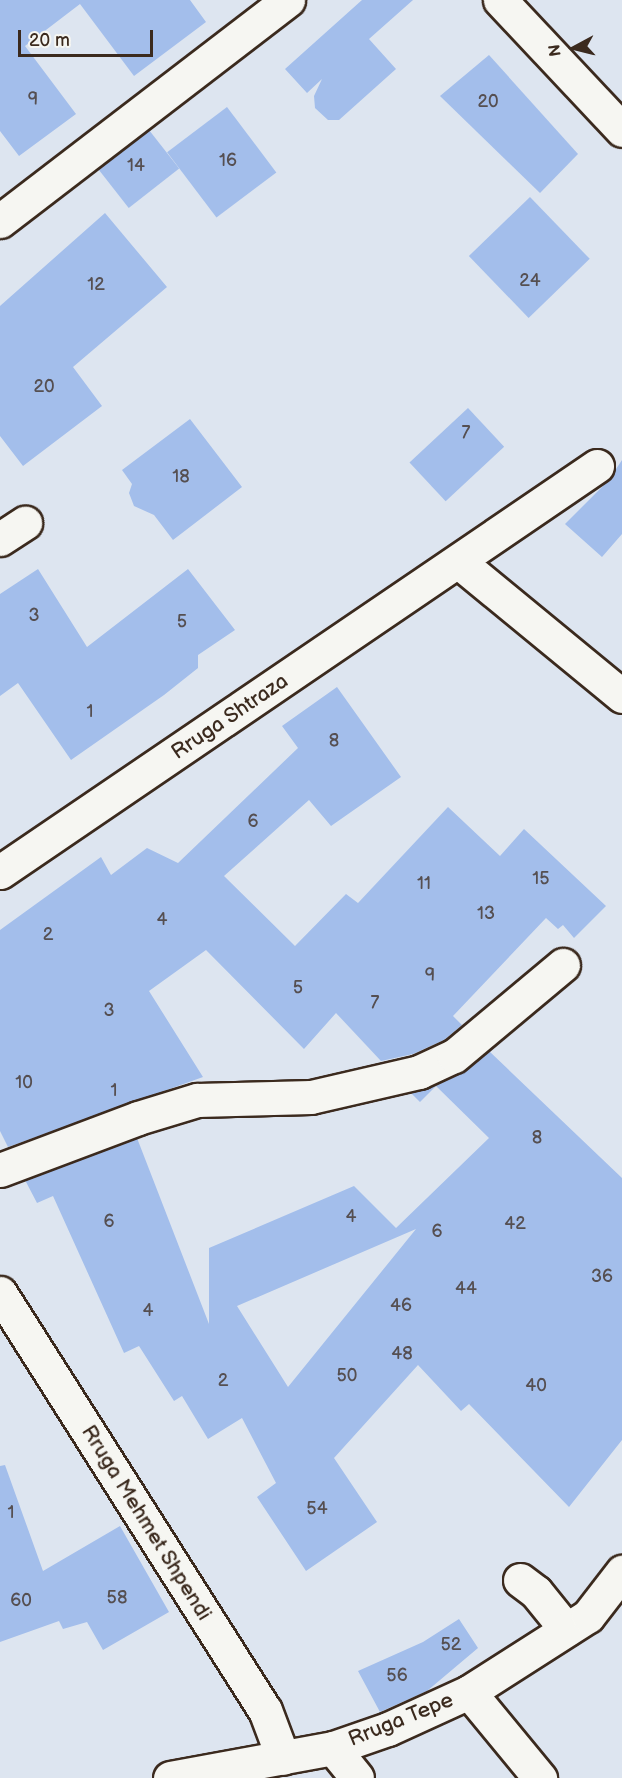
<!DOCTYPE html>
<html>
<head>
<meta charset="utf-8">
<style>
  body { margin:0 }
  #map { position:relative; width:622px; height:1778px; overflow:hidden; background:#dde5f0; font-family:"Balsamiq Sans",sans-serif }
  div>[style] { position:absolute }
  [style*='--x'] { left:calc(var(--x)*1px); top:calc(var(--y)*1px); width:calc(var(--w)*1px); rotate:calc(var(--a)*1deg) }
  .building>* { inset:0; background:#a3beeb; transform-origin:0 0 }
  .roads { filter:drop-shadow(2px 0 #3b2a1e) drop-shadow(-2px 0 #3b2a1e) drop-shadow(0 2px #3b2a1e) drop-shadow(0 -2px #3b2a1e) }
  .minor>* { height:33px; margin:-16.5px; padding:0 16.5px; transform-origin:16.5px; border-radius:16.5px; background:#f6f6f2 }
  span { translate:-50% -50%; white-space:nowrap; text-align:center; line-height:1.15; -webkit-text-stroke:6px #f6f6f2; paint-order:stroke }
  .number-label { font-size:18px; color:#554f51 }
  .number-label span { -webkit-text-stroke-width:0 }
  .street-label { font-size:21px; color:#3b2a1e }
  .north { position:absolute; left:544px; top:18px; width:60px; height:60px; -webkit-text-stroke:4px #f6f6f2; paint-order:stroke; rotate:263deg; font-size:16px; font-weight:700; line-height:24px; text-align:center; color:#3b2a1e }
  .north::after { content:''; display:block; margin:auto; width:21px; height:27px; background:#3b2a1e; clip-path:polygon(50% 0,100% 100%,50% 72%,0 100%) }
  .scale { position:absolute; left:18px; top:30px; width:135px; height:27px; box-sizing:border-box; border:3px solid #3b2a1e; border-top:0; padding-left:8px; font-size:18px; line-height:21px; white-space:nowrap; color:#3b2a1e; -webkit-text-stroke:4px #f6f6f2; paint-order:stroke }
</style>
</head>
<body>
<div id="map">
  <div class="building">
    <i style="clip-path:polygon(0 0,190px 0,206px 22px,134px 76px,80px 4px,25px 46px,76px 114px,19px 156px,0 131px)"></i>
    <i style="clip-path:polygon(362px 0,413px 0,369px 39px,396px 69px,339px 120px,328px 120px,315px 108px,314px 96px,322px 79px,307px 93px,285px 69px)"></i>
    <i style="clip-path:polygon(489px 55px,578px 154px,540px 193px,440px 96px)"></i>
    <i style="left:227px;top:107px;width:82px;height:75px;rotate:53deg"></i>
    <i style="left:149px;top:130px;width:49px;height:64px;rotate:52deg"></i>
    <i style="left:530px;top:197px;width:86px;height:85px;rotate:46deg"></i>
    <i style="clip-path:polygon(105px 213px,167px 287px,73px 367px,102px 406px,23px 466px,0 436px,0 306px)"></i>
    <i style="left:468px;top:408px;width:53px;height:80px;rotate:47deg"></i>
    <i style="clip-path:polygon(190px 419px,242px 487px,173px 540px,154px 515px,134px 506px,129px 493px,132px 484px,122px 470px)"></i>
    <i style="clip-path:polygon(622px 460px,622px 534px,602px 557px,565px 524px,608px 481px)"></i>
    <i style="clip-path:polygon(38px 569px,87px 647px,188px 569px,235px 630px,198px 655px,198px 668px,164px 695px,71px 760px,18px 683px,0 696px,0 594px)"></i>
    <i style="clip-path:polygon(337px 687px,401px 777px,331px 826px,309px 800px,224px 876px,295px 946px,346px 894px,358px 903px,448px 807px,500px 856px,524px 829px,606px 906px,574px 938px,563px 925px,558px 929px,546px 918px,453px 1016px,462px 1025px,444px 1040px,413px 1054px,381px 1061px,336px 1013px,304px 1049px,206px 950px,149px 991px,203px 1077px,8px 1147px,0 1131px,0 930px,101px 857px,111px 875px,147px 848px,178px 863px,298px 748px,282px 726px)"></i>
    <i style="clip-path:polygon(evenodd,489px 1051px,622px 1178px,622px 1440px,569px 1507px,469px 1404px,461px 1411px,418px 1365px,334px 1458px,377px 1522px,306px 1571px,257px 1497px,276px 1483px,242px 1418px,208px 1439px,182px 1396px,174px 1401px,139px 1346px,124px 1353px,53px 1196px,37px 1203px,25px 1180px,137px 1138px,209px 1324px,209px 1248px,354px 1186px,396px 1228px,489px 1138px,436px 1086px,420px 1102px,411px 1093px,462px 1073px,489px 1051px,416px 1229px,288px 1387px,237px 1306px,416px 1229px)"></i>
    <i style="clip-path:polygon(5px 1465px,43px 1571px,120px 1526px,169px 1612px,103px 1650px,87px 1622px,63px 1629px,59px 1621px,0 1642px,0 1466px)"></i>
    <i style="clip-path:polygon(459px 1619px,478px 1648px,427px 1691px,380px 1712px,358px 1671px,423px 1642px)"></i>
  </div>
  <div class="roads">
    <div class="minor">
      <i style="--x:500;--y:0;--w:178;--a:46.8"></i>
      <i style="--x:0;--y:221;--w:363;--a:-37.5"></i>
      <i style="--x:0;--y:539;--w:30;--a:-33"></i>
      <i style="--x:459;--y:562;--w:211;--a:39.4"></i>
      <i style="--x:0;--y:872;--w:722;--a:-34.22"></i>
      <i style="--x:0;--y:1170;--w:147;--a:-20.6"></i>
      <i style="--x:138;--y:1118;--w:62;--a:-17"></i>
      <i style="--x:197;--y:1100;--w:114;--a:-1.5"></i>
      <i style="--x:311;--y:1097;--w:111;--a:-13"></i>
      <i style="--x:419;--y:1072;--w:38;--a:-25"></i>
      <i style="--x:454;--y:1056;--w:142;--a:-39.9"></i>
      <i style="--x:0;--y:1293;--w:494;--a:57.6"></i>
      <i style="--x:265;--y:1710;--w:51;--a:69.4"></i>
      <i style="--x:520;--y:1580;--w:20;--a:37"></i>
      <i style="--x:536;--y:1592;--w:48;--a:51"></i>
      <i style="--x:469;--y:1692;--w:112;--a:50.5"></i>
      <i style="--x:333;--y:1748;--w:38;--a:51"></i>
      <i style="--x:170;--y:1778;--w:166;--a:-10.4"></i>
      <i style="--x:333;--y:1748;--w:58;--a:-19.1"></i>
      <i style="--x:388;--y:1729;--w:89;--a:-24.6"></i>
      <i style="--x:469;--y:1692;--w:141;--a:-32.6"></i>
      <i style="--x:588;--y:1616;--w:56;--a:-52.3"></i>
    </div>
  </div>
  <div class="number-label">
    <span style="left:33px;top:100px">9</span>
    <span style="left:488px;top:102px">20</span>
    <span style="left:228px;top:161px">16</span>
    <span style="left:136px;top:166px">14</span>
    <span style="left:530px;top:281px">24</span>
    <span style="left:96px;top:285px">12</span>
    <span style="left:44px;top:387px">20</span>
    <span style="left:466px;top:433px">7</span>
    <span style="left:181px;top:477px">18</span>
    <span style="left:34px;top:616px">3</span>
    <span style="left:182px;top:622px">5</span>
    <span style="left:90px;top:712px">1</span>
    <span style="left:334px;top:741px">8</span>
    <span style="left:253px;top:822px">6</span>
    <span style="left:541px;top:879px">15</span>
    <span style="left:424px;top:884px">11</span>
    <span style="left:486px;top:914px">13</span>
    <span style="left:162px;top:920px">4</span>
    <span style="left:48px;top:935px">2</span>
    <span style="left:430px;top:976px">9</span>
    <span style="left:298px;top:988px">5</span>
    <span style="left:375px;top:1003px">7</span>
    <span style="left:109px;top:1011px">3</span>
    <span style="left:24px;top:1083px">10</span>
    <span style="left:114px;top:1091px">1</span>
    <span style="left:537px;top:1138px">8</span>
    <span style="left:351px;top:1217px">4</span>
    <span style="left:109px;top:1222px">6</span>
    <span style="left:515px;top:1224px">42</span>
    <span style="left:437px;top:1232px">6</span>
    <span style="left:602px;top:1277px">36</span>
    <span style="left:466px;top:1289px">44</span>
    <span style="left:401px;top:1306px">46</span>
    <span style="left:148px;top:1311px">4</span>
    <span style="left:402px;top:1354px">48</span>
    <span style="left:347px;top:1376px">50</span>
    <span style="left:223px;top:1381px">2</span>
    <span style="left:536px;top:1386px">40</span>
    <span style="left:317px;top:1509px">54</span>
    <span style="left:11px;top:1513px">1</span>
    <span style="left:117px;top:1598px">58</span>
    <span style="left:21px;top:1601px">60</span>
    <span style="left:451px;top:1645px">52</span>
    <span style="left:397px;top:1676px">56</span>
  </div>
  <div class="street-label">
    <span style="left:230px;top:717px;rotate:-34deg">Rruga Shtraza</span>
    <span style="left:146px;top:1523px;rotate:58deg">Rruga Mehmet Shpendi</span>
    <span style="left:401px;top:1720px;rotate:-22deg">Rruga Tepe</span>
  </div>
  <div class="north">N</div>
  <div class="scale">20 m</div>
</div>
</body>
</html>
